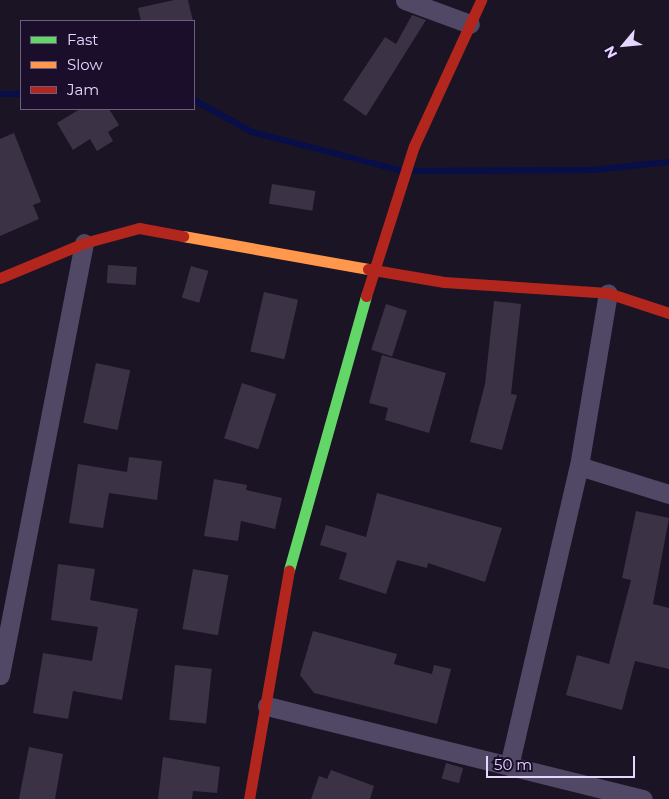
<!DOCTYPE html>
<html>
<head>
<meta charset="utf-8">
<style>
  body { margin:0 }
  #map { position:relative; width:669px; height:799px; overflow:hidden; background:#1b1424; font-family:Montserrat,sans-serif }
  div>[style] { position:absolute }
  [style*='--x'] { left:calc(var(--x)*1px); top:calc(var(--y)*1px); width:calc(var(--w)*1px); rotate:calc(var(--a)*1deg) }
  .stream>* { height:6px; margin:-3px; padding:0 3px; transform-origin:3px; border-radius:3px; background:#070e48 }
  .building>* { inset:0; background:#3b3246; transform-origin:0 0 }
  .street>* { height:19px; margin:-9.5px; padding:0 9.5px; transform-origin:9.5px; border-radius:9.5px; background:#514865 }
  .fast>* { height:11px; margin:-5.5px; padding:0 5.5px; transform-origin:5.5px; border-radius:5.5px; background:#63d668 }
  .slow>* { height:11px; margin:-5.5px; padding:0 5.5px; transform-origin:5.5px; border-radius:5.5px; background:#ff974d }
  .jam>* { height:11px; margin:-5.5px; padding:0 5.5px; transform-origin:5.5px; border-radius:5.5px; background:#b3261e }
  span { translate:-50% -50%; white-space:nowrap; text-align:center; line-height:1.15; -webkit-text-stroke:4.5px #1a0e2a; paint-order:stroke }
  .legend { position:absolute; left:20px; top:20px; width:175px; height:90px; box-sizing:border-box; background:#1a0e2a; border:1px solid #6b5e7f; margin:0; padding:6px 9px; list-style:none; font-size:15px; color:#e5d7ff }
  .legend li { display:flex; align-items:center; gap:10px; height:25px }
  .legend b { width:25px; border:1px solid #6b5e7f }
  .north { position:absolute; left:599px; top:20px; width:50px; height:50px; -webkit-text-stroke:4px #1a0e2a; paint-order:stroke; rotate:242deg; font-size:14px; font-weight:700; line-height:20px; text-align:center; color:#e5d7ff }
  .north::after { content:''; display:block; margin:auto; width:18px; height:22px; background:#e5d7ff; clip-path:polygon(50% 0,100% 100%,50% 72%,0 100%) }
  .scale { position:absolute; left:486px; top:756px; width:149px; height:22px; box-sizing:border-box; border:2px solid #e5d7ff; border-top:0; padding-left:6px; font-size:15px; line-height:18px; white-space:nowrap; color:#e5d7ff; -webkit-text-stroke:4px #1a0e2a; paint-order:stroke }
</style>
</head>
<body>
<div id="map">
  <div class="stream">
    <i style="--x:0;--y:94;--w:21;--a:0"></i>
    <i style="--x:194;--y:100;--w:66;--a:28.9"></i>
    <i style="--x:252;--y:132;--w:152;--a:14.5"></i>
    <i style="--x:412;--y:171;--w:181;--a:-0.3"></i>
    <i style="--x:593;--y:170;--w:76;--a:-6"></i>
  </div>
  <div class="building">
    <i style="clip-path:polygon(174px 0,188px 0,193px 21px,141px 21px,138px 8px)"></i>
    <i style="clip-path:polygon(412px 15px,426px 20px,366px 116px,343px 100px,385px 37px,396px 44px)"></i>
    <i style="clip-path:polygon(80px 109px,109px 109px,119px 125px,108px 132px,113px 141px,97px 151px,90px 139px,73px 150px,57px 123px)"></i>
    <i style="clip-path:polygon(14px 133px,41px 202px,33px 205px,39px 219px,0 236px,0 139px)"></i>
    <i style="left:272px;top:184px;width:44px;height:20px;rotate:9deg"></i>
    <i style="left:108px;top:265px;width:29px;height:18px;rotate:4deg"></i>
    <i style="left:191px;top:266px;width:18px;height:33px;rotate:16deg"></i>
    <i style="left:264px;top:292px;width:35px;height:61px;rotate:13deg"></i>
    <i style="clip-path:polygon(494px 301px,521px 304px,511px 394px,517px 395px,502px 450px,470px 442px,485px 384px)"></i>
    <i style="left:386px;top:304px;width:22px;height:48px;rotate:18deg"></i>
    <i style="clip-path:polygon(382px 355px,446px 373px,429px 433px,385px 420px,388px 408px,369px 403px)"></i>
    <i style="left:96px;top:363px;width:35px;height:61px;rotate:12deg"></i>
    <i style="left:242px;top:383px;width:36px;height:58px;rotate:18deg"></i>
    <i style="clip-path:polygon(129px 457px,162px 461px,157px 500px,109px 493px,103px 528px,69px 523px,78px 464px,127px 472px)"></i>
    <i style="clip-path:polygon(214px 479px,247px 485px,246px 490px,282px 498px,275px 529px,241px 521px,238px 541px,204px 536px)"></i>
    <i style="clip-path:polygon(377px 493px,502px 528px,485px 582px,428px 563px,427px 568px,397px 560px,386px 594px,339px 579px,347px 553px,320px 545px,326px 525px,366px 537px)"></i>
    <i style="clip-path:polygon(636px 511px,669px 518px,653px 604px,669px 608px,669px 669px,635px 661px,622px 710px,566px 695px,577px 655px,609px 664px,631px 580px,622px 578px)"></i>
    <i style="clip-path:polygon(58px 564px,95px 569px,90px 600px,138px 609px,122px 700px,73px 691px,68px 719px,33px 713px,43px 653px,92px 661px,98px 627px,51px 620px)"></i>
    <i style="left:193px;top:569px;width:36px;height:61px;rotate:10deg"></i>
    <i style="clip-path:polygon(313px 631px,397px 654px,394px 664px,432px 674px,434px 665px,451px 669px,437px 724px,314px 693px,300px 675px)"></i>
    <i style="left:175px;top:665px;width:37px;height:55px;rotate:6deg"></i>
    <i style="clip-path:polygon(29px 747px,63px 754px,55px 799px,19px 799px)"></i>
    <i style="clip-path:polygon(163px 757px,220px 767px,217px 793px,193px 791px,192px 799px,158px 799px)"></i>
    <i style="left:446px;top:763px;width:18px;height:16px;rotate:16deg"></i>
    <i style="clip-path:polygon(331px 770px,374px 786px,370px 799px,311px 799px,319px 776px,327px 779px)"></i>
  </div>
  <div class="street">
    <i style="--x:405;--y:0;--w:69;--a:20.3"></i>
    <i style="--x:579;--y:466;--w:94;--a:17.3"></i>
    <i style="--x:0;--y:675;--w:440;--a:-79"></i>
    <i style="--x:267;--y:706;--w:387;--a:13.9"></i>
    <i style="--x:509;--y:766;--w:308;--a:-76.9"></i>
    <i style="--x:579;--y:466;--w:175;--a:-80.5"></i>
  </div>
  <div class="fast">
    <i style="--x:289;--y:570;--w:285;--a:-74.3"></i>
  </div>
  <div class="slow">
    <i style="--x:183;--y:236;--w:188;--a:10.1"></i>
  </div>
  <div class="jam">
    <i style="--x:368;--y:269;--w:77;--a:9.7"></i>
    <i style="--x:444;--y:282;--w:164;--a:3.8"></i>
    <i style="--x:608;--y:293;--w:64;--a:18.2"></i>
    <i style="--x:0;--y:278;--w:91;--a:-22.6"></i>
    <i style="--x:84;--y:243;--w:57;--a:-15.3"></i>
    <i style="--x:139;--y:228;--w:45;--a:10.3"></i>
    <i style="--x:366;--y:296;--w:157;--a:-72.3"></i>
    <i style="--x:414;--y:146;--w:161;--a:-65.3"></i>
    <i style="--x:249;--y:799;--w:232;--a:-80.1"></i>
  </div>
  <ul class="legend">
  <li><b style="height:6px;background:#63d668"></b>Fast</li>
  <li><b style="height:6px;background:#ff974d"></b>Slow</li>
  <li><b style="height:6px;background:#b3261e"></b>Jam</li>
  </ul>
  <div class="north">N</div>
  <div class="scale">50 m</div>
</div>
</body>
</html>
